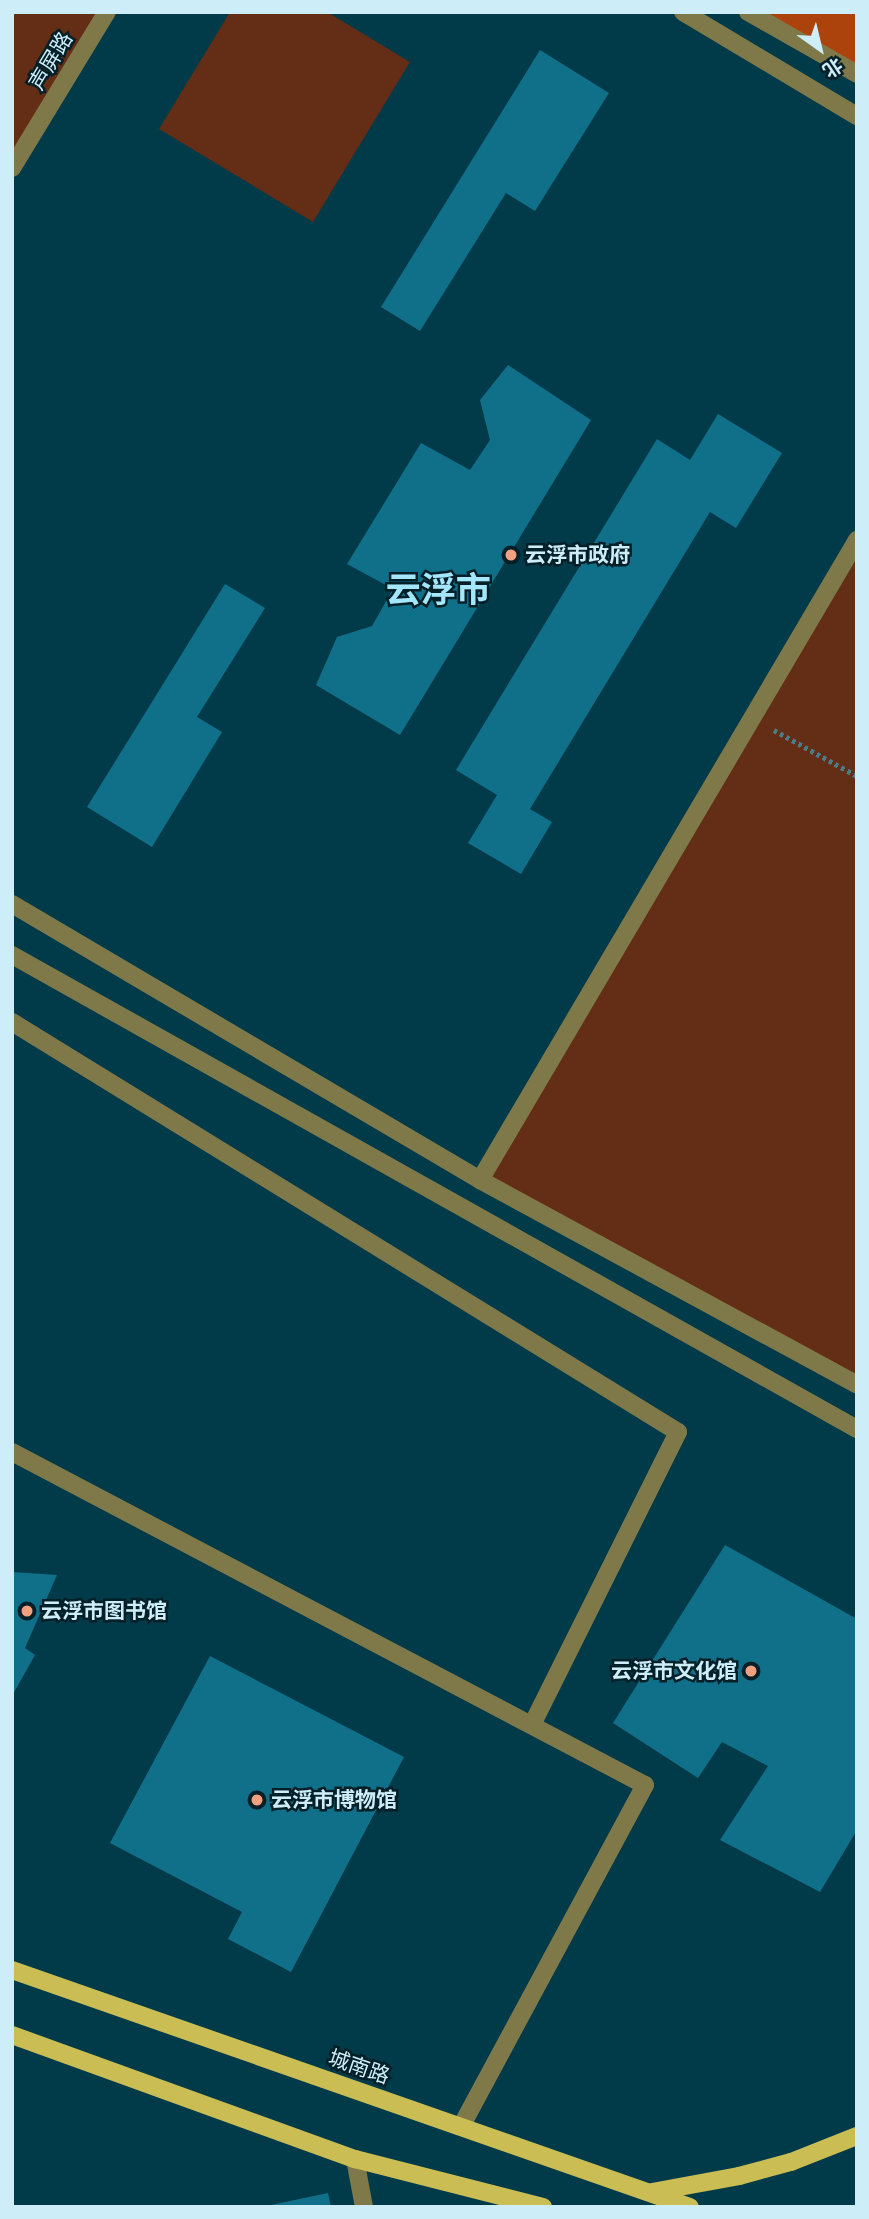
<!DOCTYPE html>
<html>
<head>
<meta charset="utf-8">
<style>
  body { margin:0 }
  #map { position:relative; width:869px; height:2219px; overflow:hidden; background:#013a49; font-family:"Source Sans 3","Noto Sans SC",sans-serif }
  div>[style] { position:absolute }
  [style*='--x'] { left:calc(var(--x)*1px); top:calc(var(--y)*1px); width:calc(var(--w)*1px); rotate:calc(var(--a)*1deg) }
  .green>* { inset:0; background:#642d15 }
  .forest>* { inset:0; background:#ac430d }
  .building>* { inset:0; background:#10708a }
  .path>* { height:4.5px; margin-top:-2.25px; transform-origin:0; background:repeating-linear-gradient(90deg,#4c7c8a 0 3.5px,transparent 0 7px) }
  .minor>* { height:18px; margin:-9px; padding:0 9px; transform-origin:9px; border-radius:9px; background:#7f7949 }
  .major>* { height:18px; margin:-9px; padding:0 9px; transform-origin:9px; border-radius:9px; background:#cabd54 }
  .dots>* { width:19px; height:19px; translate:-50% -50%; box-sizing:border-box; border:4px solid #031f27; border-radius:50% }
  span { translate:-50% -50%; white-space:nowrap; text-align:center; line-height:1.15; -webkit-text-stroke:5px #031f27; paint-order:stroke }
  .street-label { font-size:21px; color:#cdedf9 }
  .poi-label { font-size:21px; color:#cdedf9; font-weight:700 }
  .left { translate:0 -50%; text-align:left }
  .right { translate:-100% -50%; text-align:right }
  .town-label { font-size:35px; color:#a4e6fe; font-weight:700 }
  .frame { position:absolute; inset:0; border:14px solid #cdedf9; pointer-events:none }
  .north { position:absolute; left:785px; top:14px; width:70px; height:70px; -webkit-text-stroke:5px #031f27; paint-order:stroke; rotate:146deg; font-size:19px; font-weight:700; line-height:28px; text-align:center; color:#cdedf9 }
  .north::after { content:''; display:block; margin:auto; width:24px; height:32px; background:#cdedf9; clip-path:polygon(50% 0,100% 100%,50% 72%,0 100%) }
</style>
</head>
<body>
<div id="map">
  <div class="green">
    <i style="clip-path:polygon(12px 12px,107px 12px,12px 168px)"></i>
    <i style="clip-path:polygon(230px 12px,327px 12px,410px 62px,313px 222px,159px 129px)"></i>
    <i style="clip-path:polygon(857px 540px,857px 1385px,480px 1180px)"></i>
  </div>
  <div class="forest">
    <i style="clip-path:polygon(748px 12px,857px 12px,857px 74px)"></i>
  </div>
  <div class="building">
    <i style="clip-path:polygon(540px 50px,609px 93px,535px 211px,506px 193px,420px 331px,381px 307px)"></i>
    <i style="clip-path:polygon(508px 365px,591px 420px,400px 735px,316px 685px,337px 637px,372px 626px,393px 589px,347px 564px,421px 443px,470px 470px,490px 440px,480px 400px)"></i>
    <i style="clip-path:polygon(718px 414px,782px 453px,736px 528px,710px 512px,530px 809px,552px 822px,521px 874px,468px 843px,497px 795px,456px 770px,657px 439px,690px 460px)"></i>
    <i style="clip-path:polygon(225px 584px,265px 608px,197px 717px,222px 732px,152px 847px,87px 807px)"></i>
    <i style="clip-path:polygon(725px 1545px,857px 1619px,857px 1830px,820px 1892px,720px 1840px,768px 1766px,722px 1742px,698px 1778px,613px 1723px)"></i>
    <i style="clip-path:polygon(12px 1572px,57px 1575px,25px 1648px,35px 1655px,12px 1696px)"></i>
    <i style="clip-path:polygon(210px 1656px,404px 1757px,291px 1972px,228px 1939px,242px 1912px,110px 1843px)"></i>
    <i style="clip-path:polygon(328px 2193px,331px 2207px,267px 2207px,266px 2206px)"></i>
  </div>
  <div class="path">
    <i style="--x:774;--y:730;--w:95;--a:29"></i>
  </div>
  <div class="minor">
    <i style="--x:683;--y:12;--w:203;--a:30.9"></i>
    <i style="--x:748;--y:12;--w:125;--a:29.6"></i>
    <i style="--x:12;--y:168;--w:183;--a:-58.7"></i>
    <i style="--x:12;--y:904;--w:543;--a:30.53"></i>
    <i style="--x:480;--y:1180;--w:429;--a:28.5"></i>
    <i style="--x:12;--y:955;--w:969;--a:29.29"></i>
    <i style="--x:12;--y:1022;--w:782;--a:31.62"></i>
    <i style="--x:678;--y:1432;--w:327;--a:116.5"></i>
    <i style="--x:480;--y:1180;--w:743;--a:-59.5"></i>
    <i style="--x:12;--y:1452;--w:715;--a:27.75"></i>
    <i style="--x:645;--y:1785;--w:388;--a:118.3"></i>
    <i style="--x:355;--y:2159;--w:49;--a:79.4"></i>
  </div>
  <div class="major">
    <i style="--x:12;--y:1970;--w:718;--a:19.27"></i>
    <i style="--x:12;--y:2035;--w:365;--a:19.9"></i>
    <i style="--x:355;--y:2159;--w:194;--a:14.3"></i>
    <i style="--x:652;--y:2192;--w:88;--a:-10.4"></i>
    <i style="--x:739;--y:2176;--w:54;--a:-15.1"></i>
    <i style="--x:791;--y:2162;--w:71;--a:-21.5"></i>
  </div>
  <div class="dots">
    <i style="left:511px;top:555px;background:#f2a080"></i>
    <i style="left:27px;top:1611px;background:#f2a080"></i>
    <i style="left:751px;top:1671px;background:#f2a080"></i>
    <i style="left:257px;top:1800px;background:#f2a080"></i>
  </div>
  <div class="street-label">
    <span style="left:51px;top:61px;rotate:-59deg">声屏路</span>
    <span style="left:359px;top:2067px;rotate:19deg">城南路</span>
  </div>
  <div class="poi-label">
    <span class="left" style="left:525px;top:555px">云浮市政府</span>
    <span class="left" style="left:41px;top:1611px">云浮市图书馆</span>
    <span class="right" style="left:737px;top:1671px">云浮市文化馆</span>
    <span class="left" style="left:271px;top:1800px">云浮市博物馆</span>
  </div>
  <div class="town-label">
    <span style="left:438px;top:591px">云浮市</span>
  </div>
  <div class="frame"></div>
  <div class="north">北</div>
</div>
</body>
</html>
